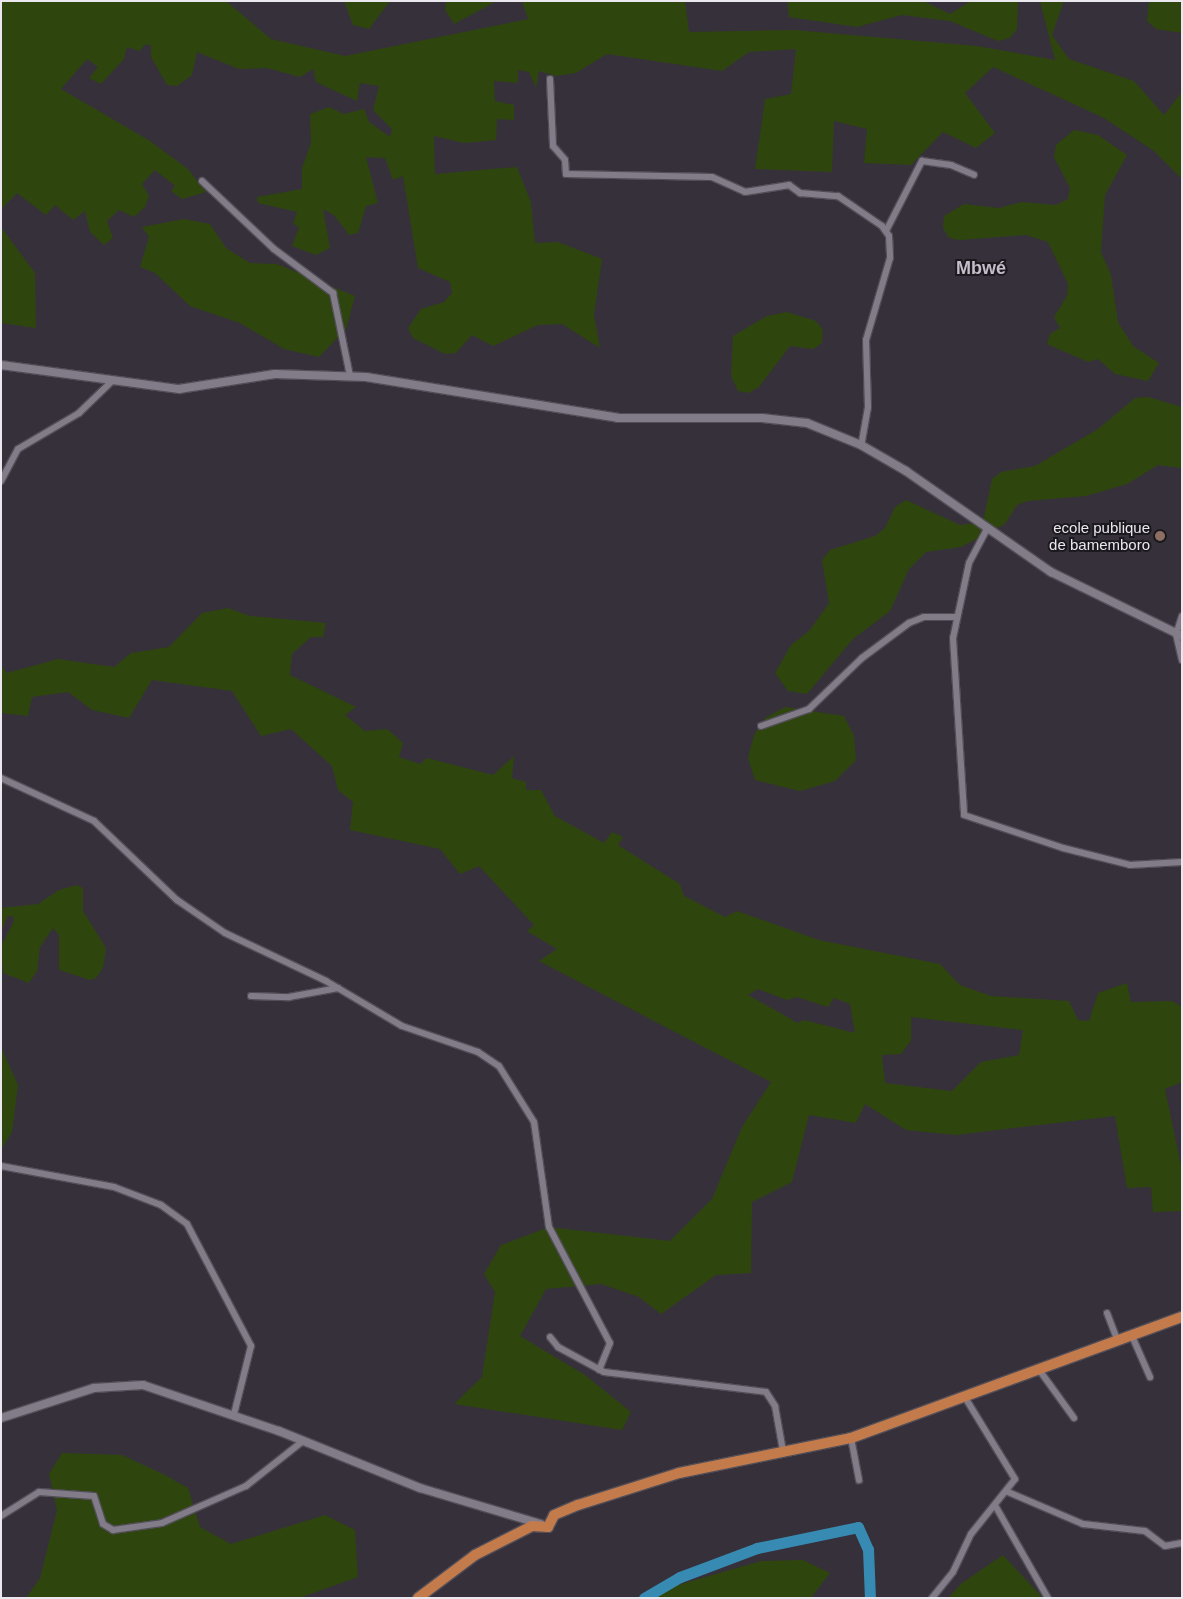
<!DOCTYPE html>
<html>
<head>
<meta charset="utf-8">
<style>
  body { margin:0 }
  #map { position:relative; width:1183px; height:1599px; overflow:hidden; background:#36303b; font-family:Helvetica,sans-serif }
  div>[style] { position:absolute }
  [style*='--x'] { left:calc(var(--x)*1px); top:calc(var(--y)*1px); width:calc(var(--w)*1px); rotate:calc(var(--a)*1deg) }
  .green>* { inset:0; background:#2e460d }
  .river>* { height:11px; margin:-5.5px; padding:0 5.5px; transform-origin:5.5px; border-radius:5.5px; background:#378bb3 }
  .roads { filter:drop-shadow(1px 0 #524e57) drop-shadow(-1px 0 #524e57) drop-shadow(0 1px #524e57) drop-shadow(0 -1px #524e57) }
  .minor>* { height:6px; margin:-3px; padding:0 3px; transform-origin:3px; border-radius:3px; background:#827c89 }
  .tertiary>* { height:8px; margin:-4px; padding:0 4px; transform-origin:4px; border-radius:4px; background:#827c89 }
  .primary>* { height:10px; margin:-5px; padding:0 5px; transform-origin:5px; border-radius:5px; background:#c47b4c }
  .dots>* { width:14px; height:14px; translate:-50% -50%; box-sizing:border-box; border:2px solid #1c191e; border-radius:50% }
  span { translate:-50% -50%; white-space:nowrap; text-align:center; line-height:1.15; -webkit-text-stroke:4px #1c191e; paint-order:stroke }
  .poi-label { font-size:15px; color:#eae7ee }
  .right { translate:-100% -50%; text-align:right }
  .quarter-label { font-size:18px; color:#c4bdcb; font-weight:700 }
  .frame { position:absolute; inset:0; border:2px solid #eae7ee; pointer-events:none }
</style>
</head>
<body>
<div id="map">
  <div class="green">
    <i style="clip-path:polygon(1px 1px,226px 1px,271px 39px,345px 56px,528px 19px,522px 1px,685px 1px,689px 32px,794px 30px,977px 46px,1055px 60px,1040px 1px,1064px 1px,1052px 35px,1069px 59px,1134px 81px,1164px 115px,1182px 92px,1182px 179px,1154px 151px,1104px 118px,993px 67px,965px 93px,995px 133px,976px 148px,943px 132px,911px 165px,864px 163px,867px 129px,834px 121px,832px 172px,755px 169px,765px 99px,791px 94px,796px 49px,749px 52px,722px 71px,607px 54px,576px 73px,556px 76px,539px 71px,536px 88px,529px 72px,518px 70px,518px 83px,494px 81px,495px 101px,514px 105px,514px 120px,497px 119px,496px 140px,464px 143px,434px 136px,435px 174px,517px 167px,531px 202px,535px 243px,558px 242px,602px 259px,594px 315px,600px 348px,562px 324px,538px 325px,493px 346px,472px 335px,456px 353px,445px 354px,413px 338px,408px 328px,421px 309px,444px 302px,452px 293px,450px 282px,418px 268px,403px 176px,393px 180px,385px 158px,366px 157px,378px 203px,366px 206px,358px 233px,349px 235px,335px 216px,323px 209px,330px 248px,316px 255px,292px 246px,299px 227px,293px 224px,297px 212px,258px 203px,257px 197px,302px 189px,302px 168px,311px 143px,310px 114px,329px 107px,344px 114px,364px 109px,369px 122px,390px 137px,392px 129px,373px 110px,379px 86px,360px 83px,357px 101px,316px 82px,313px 69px,300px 77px,267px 68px,239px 69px,197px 52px,192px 75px,177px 86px,167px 85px,151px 57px,151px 46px,146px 44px,139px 51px,127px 47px,124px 59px,101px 84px,89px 78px,98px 67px,87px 59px,61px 89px,150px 141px,188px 169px,206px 192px,182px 199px,171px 191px,175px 186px,155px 170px,142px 184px,149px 196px,145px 207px,134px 217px,119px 210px,107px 221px,113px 238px,104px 245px,90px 232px,85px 211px,73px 220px,55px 205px,46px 215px,17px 193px,1px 209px)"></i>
    <i style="clip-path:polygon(344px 1px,390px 1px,369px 29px,353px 25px)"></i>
    <i style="clip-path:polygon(446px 1px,497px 1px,454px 24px,445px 10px)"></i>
    <i style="clip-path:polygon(787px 1px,923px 1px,950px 14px,971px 1px,1018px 1px,1017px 29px,1010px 38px,998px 41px,950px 21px,902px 15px,857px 27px,789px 17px)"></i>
    <i style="clip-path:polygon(1149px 1px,1182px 1px,1182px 33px,1156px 29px,1147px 21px)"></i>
    <i style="clip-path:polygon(1074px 130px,1098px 135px,1127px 155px,1105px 195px,1101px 252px,1111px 275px,1118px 322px,1133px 346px,1159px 363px,1148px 381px,1115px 374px,1098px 359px,1088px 362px,1047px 344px,1050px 334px,1060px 328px,1054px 317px,1067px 296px,1068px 284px,1048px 242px,1026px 235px,960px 240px,949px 238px,943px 228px,944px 216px,964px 204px,999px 208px,1022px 202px,1056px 205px,1068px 199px,1070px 188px,1054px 157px,1056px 145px)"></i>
    <i style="clip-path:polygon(184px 219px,210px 224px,226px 248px,250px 263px,277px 264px,355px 296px,346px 329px,319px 357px,284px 349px,240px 323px,190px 306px,155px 273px,140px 267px,149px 237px,142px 227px)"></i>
    <i style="clip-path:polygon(1px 227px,35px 273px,36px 328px,1px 323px)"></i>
    <i style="clip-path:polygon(787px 312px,816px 321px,823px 330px,822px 343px,813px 349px,790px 346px,759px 387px,749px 393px,738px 391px,731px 376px,733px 336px,767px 316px)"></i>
    <i style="clip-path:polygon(1148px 397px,1182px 407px,1182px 468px,1158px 465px,1127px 484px,1086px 496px,1028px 501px,1017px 505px,1005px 524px,961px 547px,926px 552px,909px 569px,890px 611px,853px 639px,807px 694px,788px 691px,775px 673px,791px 645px,809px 631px,829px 603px,822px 560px,830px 550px,875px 536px,885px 528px,895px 507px,906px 500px,960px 525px,983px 522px,992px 479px,1001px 472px,1035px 466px,1098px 429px,1135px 398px)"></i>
    <i style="clip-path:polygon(evenodd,228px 608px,250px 616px,326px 623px,323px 637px,311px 637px,292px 654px,290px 675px,356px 707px,345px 715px,365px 731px,387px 729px,403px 743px,399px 757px,420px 764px,427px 758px,493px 775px,514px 756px,512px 778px,526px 782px,526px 790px,541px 790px,555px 816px,604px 843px,612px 832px,623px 837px,618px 845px,680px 884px,684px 896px,725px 917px,737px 911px,819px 940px,940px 964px,960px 985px,991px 996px,1069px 1001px,1078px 1020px,1089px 1021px,1098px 993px,1127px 983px,1131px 1002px,1172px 1001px,1182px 1007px,1182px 1082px,1165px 1089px,1182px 1171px,1182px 1211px,1153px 1212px,1151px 1187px,1127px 1188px,1115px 1116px,956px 1135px,906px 1130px,865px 1104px,856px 1123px,809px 1115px,792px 1182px,752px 1202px,751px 1273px,716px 1275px,661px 1314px,639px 1297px,601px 1284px,546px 1289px,520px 1336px,585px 1375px,631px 1412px,622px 1430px,454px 1404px,482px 1377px,495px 1292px,484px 1274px,501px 1245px,549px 1227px,670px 1241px,712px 1199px,742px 1127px,771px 1082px,539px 961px,557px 949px,527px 931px,534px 925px,479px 866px,460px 874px,440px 849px,350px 830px,353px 802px,338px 790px,332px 766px,291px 729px,261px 736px,232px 691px,152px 680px,129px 718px,92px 710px,68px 692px,32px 697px,28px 716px,1px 713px,1px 666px,7px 673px,58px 659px,114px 667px,131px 653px,169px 647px,202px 613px,228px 608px,758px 989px,787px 1000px,797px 997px,828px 1007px,834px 998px,850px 1004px,855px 1033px,804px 1020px,798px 1023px,748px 995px,758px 989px,228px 608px,911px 1017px,1023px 1030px,1019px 1055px,981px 1062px,952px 1091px,885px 1083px,882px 1055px,901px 1054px,911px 1041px,911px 1017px)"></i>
    <i style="clip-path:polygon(785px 707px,844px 716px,854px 736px,856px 760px,835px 781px,800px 791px,755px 780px,748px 758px,754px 735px,765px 718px)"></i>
    <i style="clip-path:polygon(77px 885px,83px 888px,83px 911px,106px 948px,103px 968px,96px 978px,90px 980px,59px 970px,59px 935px,53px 928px,40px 947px,37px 971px,29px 983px,3px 973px,1px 946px,14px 921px,13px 916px,8px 916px,1px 931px,1px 908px,38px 904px,59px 890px)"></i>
    <i style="clip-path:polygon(1px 1047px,18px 1085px,12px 1132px,1px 1150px)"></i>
    <i style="clip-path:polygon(62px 1453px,122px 1455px,163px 1474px,188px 1488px,200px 1527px,231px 1544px,325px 1515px,355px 1530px,358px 1577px,299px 1598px,26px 1598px,40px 1578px,57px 1510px,49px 1474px)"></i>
    <i style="clip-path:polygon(1003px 1555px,1043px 1598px,948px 1598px,962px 1583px)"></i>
    <i style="clip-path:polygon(803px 1560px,830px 1573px,811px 1598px,633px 1598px,761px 1561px)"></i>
  </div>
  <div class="river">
    <i style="--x:644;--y:1598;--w:42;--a:-30.3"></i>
    <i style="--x:680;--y:1577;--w:82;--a:-20.6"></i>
    <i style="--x:757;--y:1548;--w:103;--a:-11.7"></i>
    <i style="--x:858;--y:1527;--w:24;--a:66"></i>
    <i style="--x:868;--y:1549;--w:49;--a:87.7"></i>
  </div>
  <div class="roads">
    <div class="minor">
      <i style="--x:550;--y:79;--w:67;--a:87.4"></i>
      <i style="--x:553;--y:146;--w:18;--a:49"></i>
      <i style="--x:565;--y:160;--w:14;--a:86"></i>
      <i style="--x:566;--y:174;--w:146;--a:1.2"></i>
      <i style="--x:712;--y:177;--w:36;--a:24"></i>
      <i style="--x:745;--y:192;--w:45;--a:-9"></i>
      <i style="--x:789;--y:185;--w:14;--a:36"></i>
      <i style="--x:800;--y:193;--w:38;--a:5"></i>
      <i style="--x:838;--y:196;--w:53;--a:34.3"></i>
      <i style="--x:882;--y:226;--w:12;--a:55"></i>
      <i style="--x:889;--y:236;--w:22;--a:87"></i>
      <i style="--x:890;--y:258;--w:85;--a:106.3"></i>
      <i style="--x:866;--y:340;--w:67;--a:88.3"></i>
      <i style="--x:868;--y:407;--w:39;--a:100"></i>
      <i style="--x:202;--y:181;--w:99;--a:43.4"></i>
      <i style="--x:274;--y:249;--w:74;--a:36.7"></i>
      <i style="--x:333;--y:293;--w:85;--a:78.4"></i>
      <i style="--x:886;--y:231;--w:79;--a:-62.8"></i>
      <i style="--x:922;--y:161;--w:29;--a:8"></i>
      <i style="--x:951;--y:165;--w:25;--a:23"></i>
      <i style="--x:1;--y:481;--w:36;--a:-62"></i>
      <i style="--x:18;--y:449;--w:71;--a:-30.5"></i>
      <i style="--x:79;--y:413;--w:47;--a:-44.1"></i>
      <i style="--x:987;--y:529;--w:38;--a:118"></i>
      <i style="--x:969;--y:563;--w:77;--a:102"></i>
      <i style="--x:953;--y:638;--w:177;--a:86.4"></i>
      <i style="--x:964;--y:815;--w:104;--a:18.4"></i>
      <i style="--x:1063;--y:848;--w:69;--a:14.2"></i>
      <i style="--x:1130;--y:865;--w:52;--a:-3.3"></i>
      <i style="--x:1182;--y:616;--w:19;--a:108"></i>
      <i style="--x:1176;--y:634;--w:27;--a:77"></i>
      <i style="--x:761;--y:726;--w:51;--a:-19.5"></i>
      <i style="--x:809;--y:709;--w:74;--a:-43.9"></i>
      <i style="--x:862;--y:658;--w:59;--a:-36.7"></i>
      <i style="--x:909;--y:623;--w:16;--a:-22"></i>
      <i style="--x:924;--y:617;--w:32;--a:0"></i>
      <i style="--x:1;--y:778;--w:102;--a:24.8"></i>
      <i style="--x:94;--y:821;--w:115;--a:43.6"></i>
      <i style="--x:177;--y:900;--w:58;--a:34.5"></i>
      <i style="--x:225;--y:933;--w:112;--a:25.4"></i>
      <i style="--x:326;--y:981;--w:88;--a:30.6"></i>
      <i style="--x:402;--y:1026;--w:80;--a:18.9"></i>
      <i style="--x:478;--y:1052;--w:25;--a:34"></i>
      <i style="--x:499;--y:1066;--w:66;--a:58"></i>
      <i style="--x:534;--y:1122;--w:106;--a:81.9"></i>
      <i style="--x:549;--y:1227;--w:131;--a:62.3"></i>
      <i style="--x:610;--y:1343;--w:29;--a:112"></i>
      <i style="--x:251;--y:996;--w:38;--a:2"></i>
      <i style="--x:289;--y:997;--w:50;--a:-10.4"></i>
      <i style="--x:1;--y:1166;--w:115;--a:10.5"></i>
      <i style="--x:114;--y:1187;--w:50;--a:21"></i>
      <i style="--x:161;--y:1205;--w:32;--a:36"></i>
      <i style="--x:187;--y:1224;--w:138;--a:62.3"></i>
      <i style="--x:251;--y:1346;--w:70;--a:104"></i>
      <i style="--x:1107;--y:1313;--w:30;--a:69"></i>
      <i style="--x:1132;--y:1336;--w:45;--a:66.3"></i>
      <i style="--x:550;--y:1337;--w:13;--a:51"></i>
      <i style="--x:558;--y:1347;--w:52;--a:28.5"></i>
      <i style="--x:604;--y:1372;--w:163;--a:7"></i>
      <i style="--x:766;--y:1392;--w:17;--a:57"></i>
      <i style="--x:775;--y:1406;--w:46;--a:79.9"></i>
      <i style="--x:1040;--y:1371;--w:58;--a:54.1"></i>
      <i style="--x:851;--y:1438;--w:43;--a:79.2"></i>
      <i style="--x:1008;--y:1492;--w:82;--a:23.1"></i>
      <i style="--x:1083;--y:1524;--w:62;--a:6.4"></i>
      <i style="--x:1145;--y:1531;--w:25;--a:37"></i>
      <i style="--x:1165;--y:1546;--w:17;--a:-10"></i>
      <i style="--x:996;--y:1507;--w:105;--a:60.3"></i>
      <i style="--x:1;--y:1516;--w:45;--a:-32.3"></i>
      <i style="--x:39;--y:1492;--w:55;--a:4.2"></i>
      <i style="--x:94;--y:1496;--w:29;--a:72"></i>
      <i style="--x:103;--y:1524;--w:12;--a:31"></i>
      <i style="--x:113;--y:1530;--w:49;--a:-8.1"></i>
      <i style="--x:162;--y:1523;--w:92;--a:-23.8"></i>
      <i style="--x:246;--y:1486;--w:73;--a:-38.3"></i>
      <i style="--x:932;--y:1598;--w:33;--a:-51"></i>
      <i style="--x:953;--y:1572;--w:42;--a:-64.7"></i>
      <i style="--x:971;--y:1534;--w:70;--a:-51.3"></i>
      <i style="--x:1015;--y:1479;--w:94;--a:-121.5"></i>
    </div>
    <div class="tertiary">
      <i style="--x:1;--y:365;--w:180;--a:7.7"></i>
      <i style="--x:179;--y:389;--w:97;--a:-8.9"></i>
      <i style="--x:275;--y:374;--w:91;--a:1.9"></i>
      <i style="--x:366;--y:377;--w:255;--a:9.2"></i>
      <i style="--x:618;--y:418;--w:144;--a:0"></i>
      <i style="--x:762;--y:418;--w:45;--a:6.3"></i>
      <i style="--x:807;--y:423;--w:58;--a:22.2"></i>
      <i style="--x:861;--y:445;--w:52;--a:30"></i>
      <i style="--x:906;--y:471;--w:177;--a:34.9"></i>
      <i style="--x:1051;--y:572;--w:146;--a:26"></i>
      <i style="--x:1;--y:1418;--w:98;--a:-17.9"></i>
      <i style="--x:94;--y:1388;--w:49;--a:-3.5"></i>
      <i style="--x:143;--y:1385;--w:144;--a:18.7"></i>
      <i style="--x:279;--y:1431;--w:152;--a:22"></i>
      <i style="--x:420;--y:1488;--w:126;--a:16.6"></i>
    </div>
    <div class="primary">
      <i style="--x:418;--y:1598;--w:71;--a:-37"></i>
      <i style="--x:475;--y:1555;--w:64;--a:-27"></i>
      <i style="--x:532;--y:1526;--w:16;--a:4"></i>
      <i style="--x:548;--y:1527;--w:13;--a:-63"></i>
      <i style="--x:554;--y:1515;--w:26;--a:-23"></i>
      <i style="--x:578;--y:1505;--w:106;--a:-17.6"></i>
      <i style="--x:679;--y:1473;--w:176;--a:-11.5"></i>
      <i style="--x:851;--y:1438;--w:352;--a:-20.1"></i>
    </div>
  </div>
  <div class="dots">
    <i style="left:1160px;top:536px;background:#8d6e63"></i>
  </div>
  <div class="poi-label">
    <span class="right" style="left:1150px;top:536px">ecole publique<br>de bamemboro</span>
  </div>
  <div class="quarter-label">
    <span style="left:981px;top:268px">Mbwé</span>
  </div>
  <div class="frame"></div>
</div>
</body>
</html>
